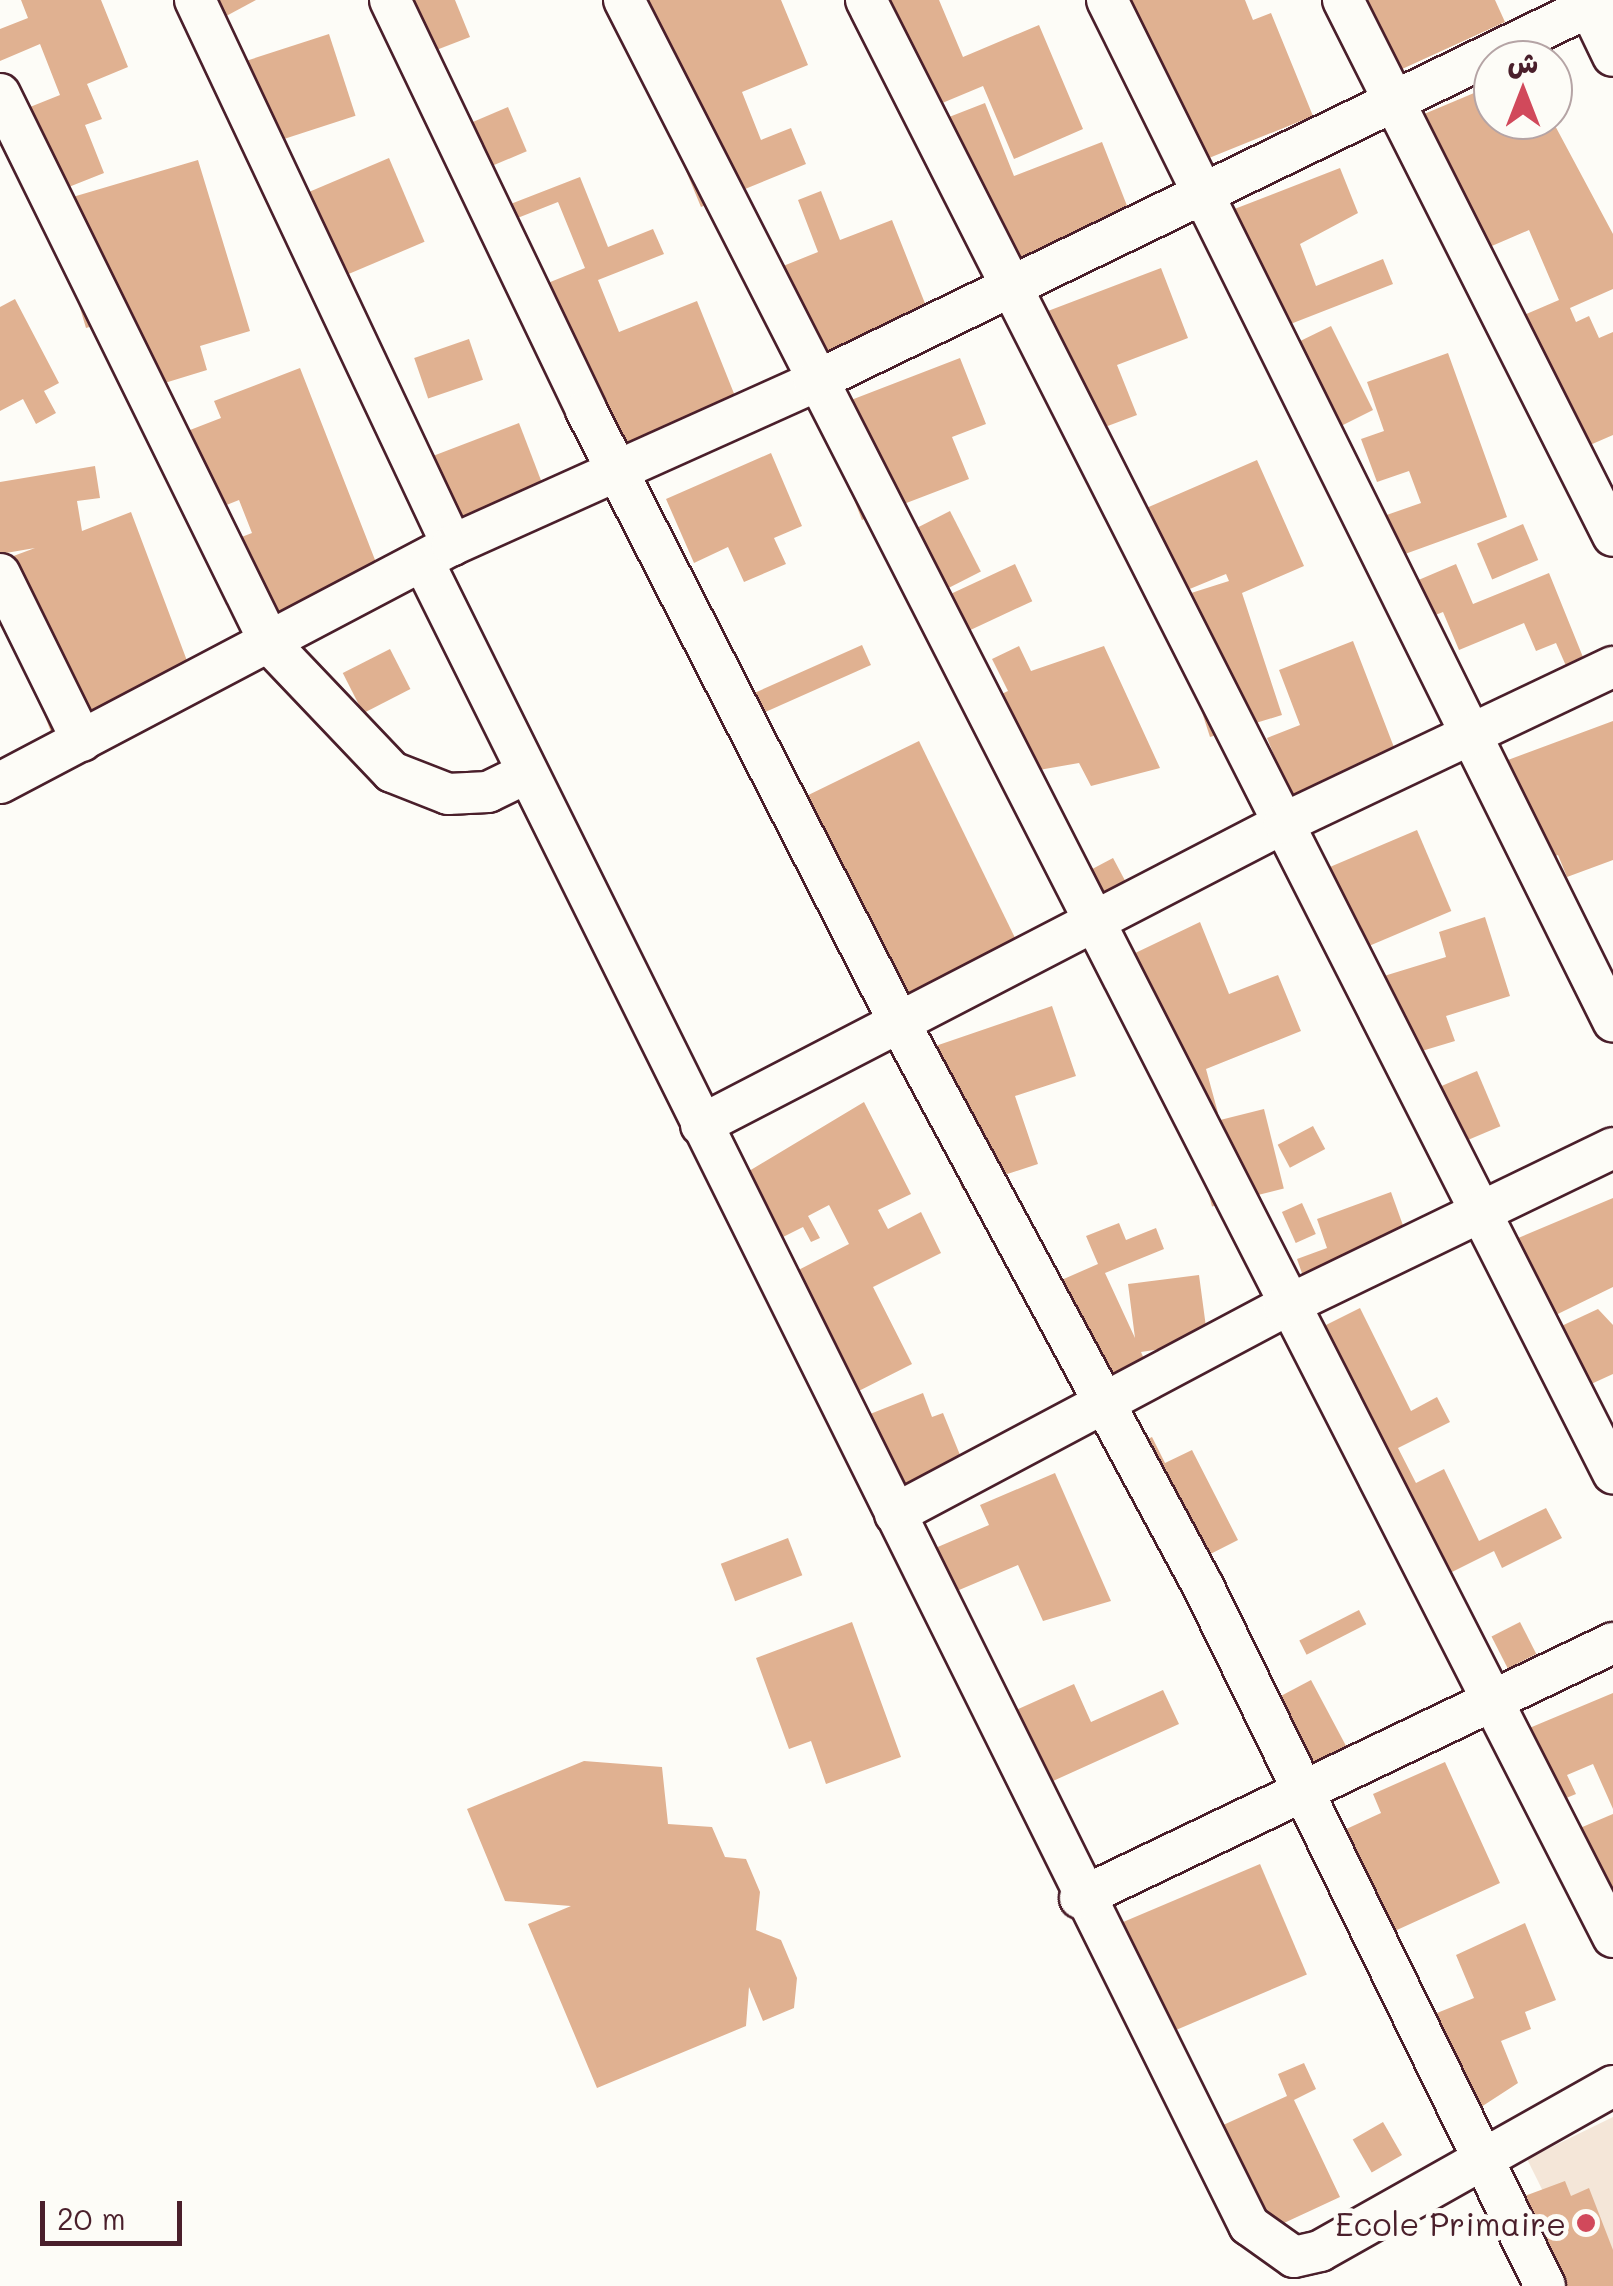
<!DOCTYPE html>
<html>
<head>
<meta charset="utf-8">
<style>
  body { margin:0 }
  #map { position:relative; width:1613px; height:2286px; overflow:hidden; background:#fdfcf7; font-family:Mali,"Playpen Sans Arabic",sans-serif }
  div>[style] { position:absolute }
  [style*='--x'] { left:calc(var(--x)*1px); top:calc(var(--y)*1px); width:calc(var(--w)*1px); rotate:calc(var(--a)*1deg) }
  .built>* { inset:0; background:#f4e6d8 }
  .building>* { inset:0; background:#e0b191; transform-origin:0 0 }
  .roads { filter:drop-shadow(2px 0 #4a1f2b) drop-shadow(-2px 0 #4a1f2b) drop-shadow(0 2px #4a1f2b) drop-shadow(0 -2px #4a1f2b) }
  .minor>* { height:40px; margin:-20px; padding:0 20px; transform-origin:20px; border-radius:20px; background:#fdfcf7 }
  .dots>* { width:28px; height:28px; translate:-50% -50%; box-sizing:border-box; border:5px solid #fdfcf7; border-radius:50% }
  span { translate:-50% -50%; white-space:nowrap; text-align:center; line-height:1.15; -webkit-text-stroke:10px #fdfcf7; paint-order:stroke }
  .poi-label { font-size:32px; color:#4a1f2b }
  .right { translate:-100% -50%; text-align:right }
  .north { position:absolute; left:1473px; top:40px; width:100px; height:100px; box-sizing:border-box; background:#fdfcf7; border:2px solid #b5a4a5; border-radius:50%; rotate:0deg; font-size:28px; font-weight:700; line-height:40px; text-align:center; color:#4a1f2b }
  .north::after { content:''; display:block; margin:auto; width:35px; height:45px; background:#d1495b; clip-path:polygon(50% 0,100% 100%,50% 72%,0 100%) }
  .scale { position:absolute; left:40px; top:2201px; width:142px; height:45px; box-sizing:border-box; border:5px solid #4a1f2b; border-top:0; padding-left:12px; font-size:30px; line-height:35px; white-space:nowrap; color:#4a1f2b; -webkit-text-stroke:8px #fdfcf7; paint-order:stroke }
</style>
</head>
<body>
<div id="map">
  <div class="built">
    <i style="clip-path:polygon(1613px 2117px,1613px 2286px,1590px 2286px,1527px 2159px)"></i>
  </div>
  <div class="building">
    <i style="clip-path:polygon(21px 0,101px 0,128px 67px,87px 84px,102px 119px,85px 125px,104px 173px,31px 202px,0 119px,60px 95px,40px 44px,0 61px,0 29px,28px 18px)"></i>
    <i style="clip-path:polygon(189px 0,256px 0,204px 28px)"></i>
    <i style="clip-path:polygon(374px 0,455px 0,470px 37px,400px 64px)"></i>
    <i style="clip-path:polygon(615px 0,781px 0,808px 65px,742px 92px,761px 140px,791px 128px,806px 164px,701px 207px)"></i>
    <i style="clip-path:polygon(854px 0,939px 0,963px 57px,1039px 25px,1083px 129px,1014px 159px,983px 86px,904px 119px)"></i>
    <i style="clip-path:polygon(1101px 0,1245px 0,1253px 20px,1271px 13px,1313px 116px,1172px 173px)"></i>
    <i style="clip-path:polygon(1329px 0,1495px 0,1505px 22px,1367px 85px)"></i>
    <i style="left:329px;top:34px;width:86px;height:102px;rotate:72deg"></i>
    <i style="clip-path:polygon(1493px 85px,1493px 120px,1552px 120px,1613px 234px,1613px 289px,1570px 308px,1576px 322px,1589px 316px,1599px 338px,1613px 332px,1613px 435px,1560px 458px,1539px 411px,1529px 415px,1491px 329px,1559px 300px,1529px 230px,1457px 261px,1398px 125px)"></i>
    <i style="clip-path:polygon(985px 103px,1014px 176px,1102px 142px,1133px 221px,992px 277px,926px 126px)"></i>
    <i style="left:508px;top:107px;width:48px;height:72px;rotate:67deg"></i>
    <i style="left:389px;top:158px;width:91px;height:103px;rotate:67deg"></i>
    <i style="clip-path:polygon(198px 160px,250px 331px,200px 346px,207px 370px,132px 393px,110px 321px,86px 328px,49px 204px)"></i>
    <i style="clip-path:polygon(1340px 168px,1358px 213px,1300px 244px,1316px 286px,1383px 259px,1393px 284px,1252px 339px,1206px 220px)"></i>
    <i style="clip-path:polygon(580px 177px,608px 247px,653px 229px,664px 254px,598px 280px,619px 332px,697px 301px,737px 401px,595px 457px,528px 291px,585px 268px,558px 202px,515px 219px,485px 214px)"></i>
    <i style="clip-path:polygon(821px 191px,840px 240px,892px 220px,930px 316px,792px 369px,756px 277px,818px 252px,798px 200px)"></i>
    <i style="clip-path:polygon(1161px 268px,1188px 338px,1117px 365px,1137px 415px,1065px 442px,1019px 322px)"></i>
    <i style="clip-path:polygon(15px 299px,59px 383px,44px 391px,56px 413px,36px 424px,23px 399px,0 411px,0 307px)"></i>
    <i style="clip-path:polygon(1331px 326px,1373px 410px,1313px 440px,1290px 346px)"></i>
    <i style="left:469px;top:339px;width:43px;height:58px;rotate:71deg"></i>
    <i style="clip-path:polygon(1448px 353px,1507px 517px,1372px 566px,1358px 525px,1421px 503px,1409px 471px,1377px 482px,1361px 439px,1384px 431px,1367px 382px)"></i>
    <i style="clip-path:polygon(960px 358px,986px 424px,952px 437px,969px 479px,862px 520px,820px 412px)"></i>
    <i style="clip-path:polygon(300px 368px,386px 588px,247px 641px,210px 549px,252px 533px,239px 500px,189px 520px,159px 442px,221px 418px,214px 401px)"></i>
    <i style="left:519px;top:423px;width:98px;height:95px;rotate:69deg"></i>
    <i style="clip-path:polygon(771px 453px,802px 526px,774px 538px,786px 564px,744px 582px,728px 547px,694px 563px,666px 499px)"></i>
    <i style="clip-path:polygon(1257px 460px,1304px 566px,1242px 593px,1282px 715px,1210px 737px,1166px 601px,1229px 581px,1226px 574px,1180px 593px,1121px 519px)"></i>
    <i style="clip-path:polygon(95px 466px,100px 498px,77px 501px,82px 531px,131px 512px,195px 682px,52px 735px,0 596px,0 561px,35px 548px,0 554px,0 482px)"></i>
    <i style="left:950px;top:511px;width:68px;height:44px;rotate:63deg"></i>
    <i style="left:1523px;top:524px;width:39px;height:50px;rotate:67deg"></i>
    <i style="left:1015px;top:564px;width:41px;height:109px;rotate:65deg"></i>
    <i style="clip-path:polygon(1456px 564px,1473px 604px,1549px 573px,1587px 667px,1570px 675px,1556px 643px,1536px 651px,1524px 623px,1459px 650px,1443px 612px,1403px 628px,1388px 593px)"></i>
    <i style="clip-path:polygon(1353px 641px,1402px 768px,1270px 818px,1253px 774px,1278px 765px,1267px 738px,1300px 725px,1279px 670px)"></i>
    <i style="left:862px;top:645px;width:22px;height:145px;rotate:66deg"></i>
    <i style="clip-path:polygon(1019px 646px,1031px 671px,1104px 646px,1160px 768px,1091px 786px,1079px 763px,1004px 776px,973px 707px,1008px 691px,992px 659px)"></i>
    <i style="left:390px;top:649px;width:45px;height:53px;rotate:63deg"></i>
    <i style="clip-path:polygon(1613px 721px,1613px 860px,1567px 877px,1558px 855px,1520px 870px,1481px 770px)"></i>
    <i style="left:919px;top:741px;width:229px;height:147px;rotate:64deg"></i>
    <i style="left:1417px;top:830px;width:88px;height:126px;rotate:67deg"></i>
    <i style="left:1113px;top:858px;width:38px;height:56px;rotate:62deg"></i>
    <i style="clip-path:polygon(1485px 917px,1510px 996px,1446px 1016px,1455px 1041px,1382px 1063px,1358px 984px,1446px 957px,1439px 932px)"></i>
    <i style="clip-path:polygon(1200px 922px,1229px 994px,1278px 975px,1301px 1031px,1206px 1069px,1218px 1113px,1191px 1124px,1106px 967px)"></i>
    <i style="clip-path:polygon(1052px 1006px,1076px 1076px,1015px 1096px,1038px 1164px,962px 1189px,915px 1053px)"></i>
    <i style="left:1477px;top:1071px;width:60px;height:63px;rotate:67deg"></i>
    <i style="clip-path:polygon(864px 1102px,911px 1194px,878px 1210px,888px 1229px,921px 1212px,941px 1253px,873px 1287px,912px 1364px,841px 1400px,779px 1280px,849px 1244px,829px 1205px,808px 1216px,820px 1238px,811px 1242px,803px 1227px,767px 1245px,734px 1180px)"></i>
    <i style="left:1264px;top:1109px;width:82px;height:74px;rotate:76deg"></i>
    <i style="left:1313px;top:1126px;width:26px;height:40px;rotate:62deg"></i>
    <i style="clip-path:polygon(1391px 1192px,1414px 1256px,1305px 1282px,1297px 1259px,1327px 1248px,1317px 1219px)"></i>
    <i style="clip-path:polygon(1613px 1198px,1613px 1287px,1519px 1333px,1485px 1252px)"></i>
    <i style="left:1302px;top:1203px;width:34px;height:22px;rotate:66deg"></i>
    <i style="clip-path:polygon(1119px 1223px,1126px 1240px,1156px 1228px,1164px 1249px,1105px 1273px,1135px 1338px,1128px 1284px,1199px 1275px,1208px 1342px,1141px 1352px,1159px 1393px,1093px 1422px,1034px 1292px,1098px 1264px,1086px 1236px)"></i>
    <i style="clip-path:polygon(1360px 1308px,1411px 1411px,1437px 1397px,1450px 1422px,1398px 1448px,1416px 1483px,1444px 1469px,1479px 1541px,1546px 1508px,1562px 1538px,1502px 1568px,1494px 1551px,1420px 1588px,1296px 1340px)"></i>
    <i style="clip-path:polygon(1598px 1309px,1613px 1325px,1613px 1374px,1567px 1395px,1527px 1342px)"></i>
    <i style="clip-path:polygon(923px 1393px,932px 1417px,943px 1413px,973px 1487px,900px 1516px,860px 1418px)"></i>
    <i style="clip-path:polygon(1152px 1437px,1165px 1463px,1192px 1450px,1238px 1540px,1173px 1573px,1113px 1456px)"></i>
    <i style="clip-path:polygon(1055px 1473px,1111px 1601px,1043px 1621px,1018px 1565px,945px 1596px,926px 1552px,989px 1525px,980px 1505px)"></i>
    <i style="left:788px;top:1538px;width:40px;height:72px;rotate:69deg"></i>
    <i style="left:1359px;top:1610px;width:16px;height:67px;rotate:63deg"></i>
    <i style="clip-path:polygon(852px 1622px,901px 1757px,826px 1784px,811px 1741px,789px 1749px,756px 1658px)"></i>
    <i style="left:1520px;top:1622px;width:36px;height:32px;rotate:63deg"></i>
    <i style="left:1311px;top:1680px;width:111px;height:69px;rotate:62deg"></i>
    <i style="clip-path:polygon(1074px 1684px,1091px 1722px,1163px 1690px,1179px 1724px,1042px 1786px,1009px 1713px)"></i>
    <i style="clip-path:polygon(1613px 1693px,1613px 1809px,1593px 1764px,1567px 1775px,1576px 1794px,1532px 1812px,1501px 1740px)"></i>
    <i style="clip-path:polygon(584px 1761px,662px 1767px,668px 1824px,712px 1827px,725px 1857px,746px 1859px,760px 1892px,756px 1930px,781px 1940px,797px 1978px,794px 2008px,763px 2021px,749px 1987px,746px 2026px,597px 2088px,528px 1924px,571px 1906px,505px 1901px,467px 1809px)"></i>
    <i style="clip-path:polygon(1445px 1762px,1500px 1883px,1364px 1945px,1316px 1843px,1381px 1813px,1373px 1794px)"></i>
    <i style="clip-path:polygon(1613px 1814px,1613px 1942px,1554px 1839px)"></i>
    <i style="left:1260px;top:1864px;width:120px;height:155px;rotate:67deg"></i>
    <i style="clip-path:polygon(1525px 1923px,1556px 2000px,1525px 2012px,1531px 2029px,1501px 2041px,1518px 2083px,1458px 2122px,1405px 2026px,1474px 1998px,1456px 1955px)"></i>
    <i style="clip-path:polygon(1304px 2063px,1316px 2089px,1294px 2100px,1340px 2197px,1269px 2230px,1221px 2126px,1287px 2096px,1278px 2074px)"></i>
    <i style="left:1383px;top:2122px;width:38px;height:35px;rotate:60deg"></i>
    <i style="clip-path:polygon(1565px 2181px,1571px 2196px,1589px 2188px,1613px 2250px,1613px 2286px,1548px 2286px,1514px 2200px)"></i>
  </div>
  <div class="roads">
    <div class="minor">
      <i style="--x:195;--y:0;--w:603;--a:64.75"></i>
      <i style="--x:390;--y:0;--w:454;--a:64.4"></i>
      <i style="--x:586;--y:410;--w:687;--a:62.91"></i>
      <i style="--x:899;--y:1022;--w:641;--a:61.68"></i>
      <i style="--x:1203;--y:1586;--w:779;--a:63.96"></i>
      <i style="--x:624;--y:0;--w:2175;--a:62.95"></i>
      <i style="--x:866;--y:0;--w:1652;--a:63.11"></i>
      <i style="--x:1107;--y:0;--w:1140;--a:63.64"></i>
      <i style="--x:1343;--y:0;--w:600;--a:63.26"></i>
      <i style="--x:1586;--y:0;--w:62;--a:64.3"></i>
      <i style="--x:0;--y:94;--w:614;--a:63.81"></i>
      <i style="--x:271;--y:645;--w:175;--a:46.4"></i>
      <i style="--x:392;--y:772;--w:60;--a:21.4"></i>
      <i style="--x:448;--y:794;--w:40;--a:-2.9"></i>
      <i style="--x:488;--y:792;--w:41;--a:-25.9"></i>
      <i style="--x:423;--y:561;--w:1858;--a:63.6"></i>
      <i style="--x:1249;--y:2225;--w:55;--a:35.4"></i>
      <i style="--x:1294;--y:2257;--w:27;--a:-13"></i>
      <i style="--x:1320;--y:2251;--w:336;--a:-29.4"></i>
      <i style="--x:0;--y:574;--w:186;--a:63.8"></i>
      <i style="--x:0;--y:783;--w:511;--a:-27.77"></i>
      <i style="--x:452;--y:545;--w:397;--a:-24.2"></i>
      <i style="--x:814;--y:382;--w:877;--a:-25.83"></i>
      <i style="--x:701;--y:1125;--w:657;--a:-27.38"></i>
      <i style="--x:1284;--y:823;--w:364;--a:-25.4"></i>
      <i style="--x:895;--y:1514;--w:441;--a:-28"></i>
      <i style="--x:1284;--y:1307;--w:365;--a:-25.8"></i>
      <i style="--x:1080;--y:1898;--w:591;--a:-25.57"></i>
    </div>
  </div>
  <div class="dots">
    <i style="left:1586px;top:2223px;background:#d1495b"></i>
  </div>
  <div class="poi-label">
    <span class="right" style="left:1566px;top:2223px">Ecole Primaire</span>
  </div>
  <div class="north">ش</div>
  <div class="scale">20 m</div>
</div>
</body>
</html>
